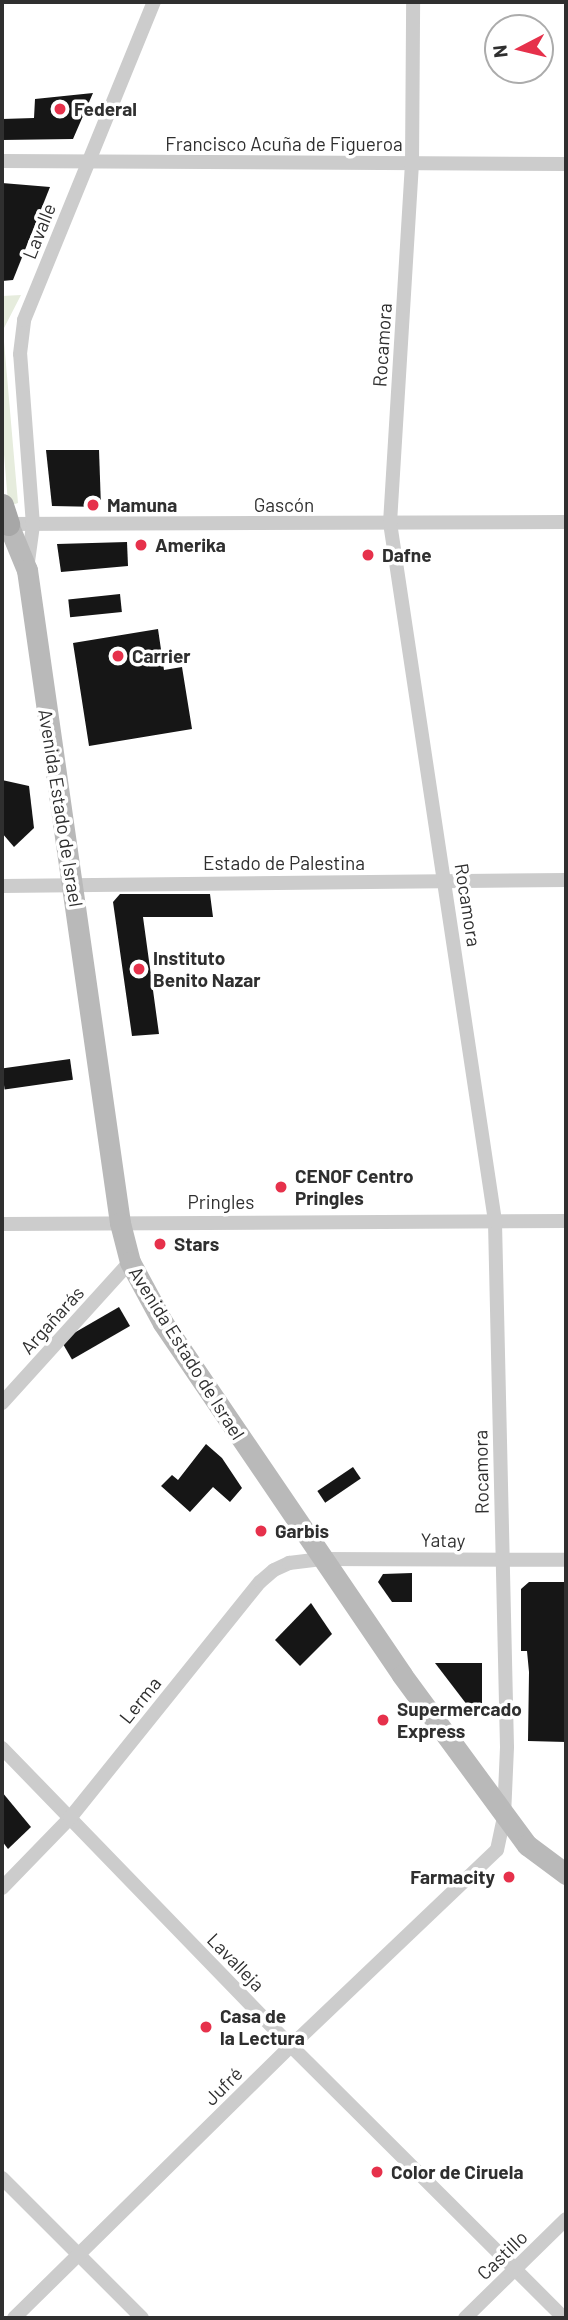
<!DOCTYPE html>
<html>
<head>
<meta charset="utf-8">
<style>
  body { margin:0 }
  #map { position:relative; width:568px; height:2320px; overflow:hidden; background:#fff; font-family:Barlow,sans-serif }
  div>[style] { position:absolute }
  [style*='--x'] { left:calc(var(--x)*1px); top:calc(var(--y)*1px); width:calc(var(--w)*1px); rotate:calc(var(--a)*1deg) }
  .green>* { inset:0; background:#e6ecdd }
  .building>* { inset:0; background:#161616; transform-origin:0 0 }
  .street>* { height:14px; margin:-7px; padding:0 7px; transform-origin:7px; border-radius:7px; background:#ccc }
  .secondary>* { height:21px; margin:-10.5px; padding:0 10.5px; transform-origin:10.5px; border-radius:10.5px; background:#b9b9b9 }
  .primary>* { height:23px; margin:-11.5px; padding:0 11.5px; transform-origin:11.5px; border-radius:11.5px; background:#a7a7a7 }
  .dots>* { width:19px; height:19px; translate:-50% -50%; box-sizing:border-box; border:4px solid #fff; border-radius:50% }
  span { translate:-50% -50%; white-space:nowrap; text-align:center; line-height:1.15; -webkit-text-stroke:7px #fff; paint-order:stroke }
  .poi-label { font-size:19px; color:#2f2f2f; font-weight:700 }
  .left { translate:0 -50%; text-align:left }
  .right { translate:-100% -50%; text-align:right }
  .street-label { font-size:19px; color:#2f2f2f }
  .frame { position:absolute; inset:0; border:4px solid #2f2f2f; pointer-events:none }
  .north { position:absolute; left:484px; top:14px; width:70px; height:70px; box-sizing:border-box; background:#fff; border:2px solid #acacac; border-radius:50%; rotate:263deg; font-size:19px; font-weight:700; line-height:28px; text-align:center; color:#2f2f2f }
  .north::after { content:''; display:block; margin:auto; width:24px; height:32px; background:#e6314b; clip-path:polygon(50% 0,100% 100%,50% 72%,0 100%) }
</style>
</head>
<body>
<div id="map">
  <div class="green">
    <i style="clip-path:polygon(21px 295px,3px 330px,18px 503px,15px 504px,8px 503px,2px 430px,2px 296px)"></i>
  </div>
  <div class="building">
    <i style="clip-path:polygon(93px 93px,73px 139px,2px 140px,2px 119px,34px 118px,35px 99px)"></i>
    <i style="clip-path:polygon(2px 183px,50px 187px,13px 280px,2px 281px)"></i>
    <i style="clip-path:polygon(46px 450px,99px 450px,101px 507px,52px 506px)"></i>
    <i style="clip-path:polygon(127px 542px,128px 566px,61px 572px,57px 544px)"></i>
    <i style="left:120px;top:594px;width:18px;height:52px;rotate:84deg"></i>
    <i style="clip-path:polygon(158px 629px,164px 670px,182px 667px,192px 729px,89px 746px,73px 643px)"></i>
    <i style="clip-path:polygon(2px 780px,29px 786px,34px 828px,14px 847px,2px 833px)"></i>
    <i style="clip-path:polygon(120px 894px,210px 894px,213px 917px,143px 917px,159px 1034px,132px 1036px,113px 902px)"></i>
    <i style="left:70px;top:1059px;width:21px;height:69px;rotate:82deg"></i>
    <i style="left:119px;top:1307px;width:22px;height:67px;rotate:60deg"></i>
    <i style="clip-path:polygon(206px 1444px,222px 1458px,242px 1488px,230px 1502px,213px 1487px,190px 1512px,161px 1486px,172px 1475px,178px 1480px)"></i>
    <i style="left:353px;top:1467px;width:14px;height:43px;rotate:56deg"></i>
    <i style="clip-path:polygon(412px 1573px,412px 1602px,392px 1602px,378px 1582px,383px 1574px)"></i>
    <i style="clip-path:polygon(529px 1582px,566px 1582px,566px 1742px,528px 1741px,529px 1672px,527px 1651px,521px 1651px,521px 1589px)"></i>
    <i style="clip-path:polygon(311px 1603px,332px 1634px,300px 1666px,275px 1640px)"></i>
    <i style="clip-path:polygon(435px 1663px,482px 1663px,482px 1711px,471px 1710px)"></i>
    <i style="clip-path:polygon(2px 1792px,31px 1827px,8px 1849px,2px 1841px)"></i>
  </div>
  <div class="street">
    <i style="--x:2;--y:161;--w:564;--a:0.3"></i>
    <i style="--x:2;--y:524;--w:564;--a:-0.2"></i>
    <i style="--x:27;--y:569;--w:44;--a:-82.2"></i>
    <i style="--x:33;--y:525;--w:171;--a:-94.3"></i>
    <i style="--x:20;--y:354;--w:34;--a:-83"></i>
    <i style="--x:24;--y:320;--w:344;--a:-67.8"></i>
    <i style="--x:2;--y:886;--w:564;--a:-0.61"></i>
    <i style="--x:2;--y:1224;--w:564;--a:-0.3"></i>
    <i style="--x:2;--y:1403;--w:190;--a:-47.8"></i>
    <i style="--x:2;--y:1748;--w:415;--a:45.9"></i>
    <i style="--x:291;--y:2046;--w:385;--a:44.9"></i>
    <i style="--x:2;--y:1888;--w:98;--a:-45.8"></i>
    <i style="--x:70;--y:1818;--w:303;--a:-51.2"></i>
    <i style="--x:260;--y:1582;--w:18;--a:-41"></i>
    <i style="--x:274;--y:1570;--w:17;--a:-25"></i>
    <i style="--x:289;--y:1563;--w:31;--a:-7"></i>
    <i style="--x:320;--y:1559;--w:246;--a:0.2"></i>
    <i style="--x:2;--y:2178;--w:198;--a:45"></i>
    <i style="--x:14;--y:2318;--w:388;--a:-44.5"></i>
    <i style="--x:291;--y:2046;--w:284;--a:-43.6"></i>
    <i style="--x:497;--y:1850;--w:35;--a:-78"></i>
    <i style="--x:504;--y:1816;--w:69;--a:-87.5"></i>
    <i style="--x:507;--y:1747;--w:526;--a:-91.31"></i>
    <i style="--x:495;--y:1221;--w:706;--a:-98.55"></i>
    <i style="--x:390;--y:523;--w:359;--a:-86.5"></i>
    <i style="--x:412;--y:165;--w:163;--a:-89.6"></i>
    <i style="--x:465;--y:2318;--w:141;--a:-44.4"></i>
  </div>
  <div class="secondary">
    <i style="--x:8;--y:524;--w:50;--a:67.6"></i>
    <i style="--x:27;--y:570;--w:660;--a:81.89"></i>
    <i style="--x:120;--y:1223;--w:40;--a:75.6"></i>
    <i style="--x:130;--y:1262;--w:69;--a:61.6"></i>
    <i style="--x:163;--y:1323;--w:425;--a:55.8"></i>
    <i style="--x:402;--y:1675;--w:211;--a:53.7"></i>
    <i style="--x:527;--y:1845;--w:49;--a:36.6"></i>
  </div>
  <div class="primary">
    <i style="--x:2;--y:505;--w:20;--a:72"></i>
  </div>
  <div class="dots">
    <i style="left:60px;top:109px;background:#e6314b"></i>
    <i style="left:93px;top:505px;background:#e6314b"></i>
    <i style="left:141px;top:545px;background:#e6314b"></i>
    <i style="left:368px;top:555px;background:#e6314b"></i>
    <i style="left:118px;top:656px;background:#e6314b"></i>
    <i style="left:139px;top:969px;background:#e6314b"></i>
    <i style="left:281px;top:1187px;background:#e6314b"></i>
    <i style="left:160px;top:1244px;background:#e6314b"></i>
    <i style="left:261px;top:1531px;background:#e6314b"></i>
    <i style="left:383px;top:1720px;background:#e6314b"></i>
    <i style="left:509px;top:1877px;background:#e6314b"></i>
    <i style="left:206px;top:2027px;background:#e6314b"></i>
    <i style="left:377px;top:2172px;background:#e6314b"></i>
  </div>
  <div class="poi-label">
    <span class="left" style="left:74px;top:109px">Federal</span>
    <span class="left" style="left:107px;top:505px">Mamuna</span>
    <span class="left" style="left:155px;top:545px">Amerika</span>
    <span class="left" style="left:382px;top:555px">Dafne</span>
    <span class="left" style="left:132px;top:656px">Carrier</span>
    <span class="left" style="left:153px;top:969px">Instituto<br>Benito Nazar</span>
    <span class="left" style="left:295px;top:1187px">CENOF Centro<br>Pringles</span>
    <span class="left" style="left:174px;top:1244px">Stars</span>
    <span class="left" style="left:275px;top:1531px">Garbis</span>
    <span class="left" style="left:397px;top:1720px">Supermercado<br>Express</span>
    <span class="right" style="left:495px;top:1877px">Farmacity</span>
    <span class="left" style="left:220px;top:2027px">Casa de<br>la Lectura</span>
    <span class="left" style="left:391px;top:2172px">Color de Ciruela</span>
  </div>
  <div class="street-label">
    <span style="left:284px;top:144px">Francisco Acuña de Figueroa</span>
    <span style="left:39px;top:231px;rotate:-68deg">Lavalle</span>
    <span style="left:382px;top:345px;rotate:-86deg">Rocamora</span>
    <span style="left:284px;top:505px">Gascón</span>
    <span style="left:61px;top:808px;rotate:81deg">Avenida Estado de Israel</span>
    <span style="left:284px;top:863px">Estado de Palestina</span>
    <span style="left:468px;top:905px;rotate:81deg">Rocamora</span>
    <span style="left:221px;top:1202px">Pringles</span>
    <span style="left:52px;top:1320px;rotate:-48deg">Argañarás</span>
    <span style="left:187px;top:1353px;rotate:58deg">Avenida Estado de Israel</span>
    <span style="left:481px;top:1472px;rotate:-91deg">Rocamora</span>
    <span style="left:443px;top:1540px;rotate:1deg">Yatay</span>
    <span style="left:140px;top:1700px;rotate:-51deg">Lerma</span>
    <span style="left:236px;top:1962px;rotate:46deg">Lavalleja</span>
    <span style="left:223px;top:2086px;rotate:-45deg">Jufré</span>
    <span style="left:502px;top:2255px;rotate:-44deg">Castillo</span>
  </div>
  <div class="frame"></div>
  <div class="north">N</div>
</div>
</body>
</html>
